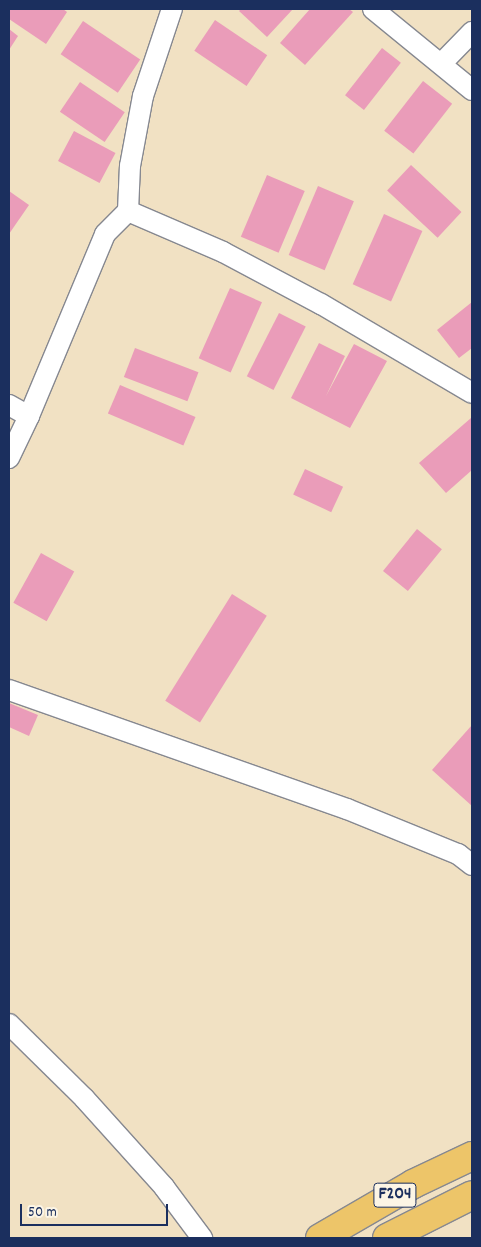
<!DOCTYPE html>
<html>
<head>
<meta charset="utf-8">
<style>
  body { margin:0 }
  #map { position:relative; width:481px; height:1247px; overflow:hidden; background:#f1e1c3; font-family:Dekko,sans-serif }
  div>[style] { position:absolute }
  [style*='--x'] { left:calc(var(--x)*1px); top:calc(var(--y)*1px); width:calc(var(--w)*1px); rotate:calc(var(--a)*1deg) }
  .building>* { inset:0; background:#ea9cb9; transform-origin:0 0 }
  .roads { filter:drop-shadow(1px 0 #868890) drop-shadow(-1px 0 #868890) drop-shadow(0 1px #868890) drop-shadow(0 -1px #868890) }
  .street>* { height:20px; margin:-10px; padding:0 10px; transform-origin:10px; border-radius:10px; background:#fff }
  .primary>* { height:28px; margin:-14px; padding:0 14px; transform-origin:14px; border-radius:14px; background:#edc569 }
  span { translate:-50% -50%; white-space:nowrap; text-align:center; line-height:1.15; -webkit-text-stroke:4px #fcf5e5; paint-order:stroke }
  .shield-label span { padding:1px 4px; background:#fcf5e5; border:1px solid; border-radius:4px; -webkit-text-stroke-width:0 }
  .shield-label { font-size:18px; color:#1b2f5e; font-weight:700 }
  .frame { position:absolute; inset:0; border:10px solid #1b2f5e; pointer-events:none }
  .scale { position:absolute; left:20px; top:1204px; width:148px; height:22px; box-sizing:border-box; border:2px solid #1b2f5e; border-top:0; padding-left:6px; font-size:15px; line-height:18px; white-space:nowrap; color:#1b2f5e; -webkit-text-stroke:4px #fcf5e5; paint-order:stroke }
</style>
</head>
<body>
<div id="map">
  <div class="building">
    <i style="clip-path:polygon(9px 9px,63px 9px,67px 12px,46px 44px,9px 19px)"></i>
    <i style="clip-path:polygon(241px 9px,293px 9px,267px 37px,239px 11px)"></i>
    <i style="clip-path:polygon(310px 9px,349px 9px,353px 12px,305px 65px,280px 43px)"></i>
    <i style="left:215px;top:20px;width:63px;height:37px;rotate:34deg"></i>
    <i style="left:83px;top:21px;width:69px;height:40px;rotate:34deg"></i>
    <i style="clip-path:polygon(9px 29px,18px 36px,9px 50px)"></i>
    <i style="left:382px;top:48px;width:24px;height:60px;rotate:38deg"></i>
    <i style="left:423px;top:81px;width:37px;height:63px;rotate:38deg"></i>
    <i style="left:80px;top:82px;width:54px;height:36px;rotate:34deg"></i>
    <i style="left:74px;top:131px;width:47px;height:34px;rotate:28deg"></i>
    <i style="left:411px;top:165px;width:69px;height:35px;rotate:43deg"></i>
    <i style="left:267px;top:175px;width:41px;height:67px;rotate:23deg"></i>
    <i style="left:318px;top:186px;width:39px;height:75px;rotate:23deg"></i>
    <i style="clip-path:polygon(9px 191px,29px 205px,9px 234px)"></i>
    <i style="left:384px;top:214px;width:42px;height:77px;rotate:24deg"></i>
    <i style="left:230px;top:288px;width:35px;height:77px;rotate:24deg"></i>
    <i style="clip-path:polygon(472px 302px,472px 348px,459px 358px,437px 330px)"></i>
    <i style="left:279px;top:313px;width:30px;height:71px;rotate:27deg"></i>
    <i style="clip-path:polygon(319px 343px,345px 356px,326px 396px,354px 344px,387px 361px,350px 428px,291px 398px)"></i>
    <i style="left:135px;top:348px;width:68px;height:31px;rotate:21deg"></i>
    <i style="left:120px;top:385px;width:82px;height:31px;rotate:23deg"></i>
    <i style="clip-path:polygon(471px 418px,472px 470px,446px 493px,419px 463px)"></i>
    <i style="left:305px;top:469px;width:42px;height:28px;rotate:25deg"></i>
    <i style="left:417px;top:529px;width:32px;height:54px;rotate:39deg"></i>
    <i style="left:41px;top:553px;width:38px;height:57px;rotate:29deg"></i>
    <i style="left:232px;top:594px;width:41px;height:126px;rotate:32deg"></i>
    <i style="clip-path:polygon(9px 703px,38px 715px,29px 736px,9px 727px)"></i>
    <i style="clip-path:polygon(472px 725px,472px 806px,432px 770px)"></i>
  </div>
  <div class="roads">
    <div class="street">
      <i style="--x:373;--y:9;--w:128;--a:39.3"></i>
      <i style="--x:441;--y:64;--w:45;--a:-45.9"></i>
      <i style="--x:128;--y:211;--w:103;--a:23.3"></i>
      <i style="--x:223;--y:252;--w:111;--a:28"></i>
      <i style="--x:321;--y:304;--w:175;--a:30.5"></i>
      <i style="--x:9;--y:405;--w:23;--a:29"></i>
      <i style="--x:9;--y:458;--w:47;--a:-64.5"></i>
      <i style="--x:29;--y:416;--w:197;--a:-67.3"></i>
      <i style="--x:105;--y:234;--w:33;--a:-45"></i>
      <i style="--x:128;--y:211;--w:45;--a:-87.5"></i>
      <i style="--x:130;--y:166;--w:71;--a:-79.5"></i>
      <i style="--x:143;--y:96;--w:92;--a:-71.6"></i>
      <i style="--x:9;--y:690;--w:358;--a:19.4"></i>
      <i style="--x:347;--y:809;--w:120;--a:22.1"></i>
      <i style="--x:458;--y:854;--w:18;--a:38"></i>
      <i style="--x:9;--y:1024;--w:105;--a:44.6"></i>
      <i style="--x:84;--y:1098;--w:120;--a:48"></i>
      <i style="--x:164;--y:1187;--w:64;--a:53.3"></i>
    </div>
    <div class="primary">
      <i style="--x:320;--y:1238;--w:108;--a:-30.1"></i>
      <i style="--x:413;--y:1184;--w:65;--a:-25.4"></i>
      <i style="--x:387;--y:1238;--w:95;--a:-26.8"></i>
    </div>
  </div>
  <div class="shield-label">
    <span style="left:395px;top:1195px">F204</span>
  </div>
  <div class="frame"></div>
  <div class="scale">50 m</div>
</div>
</body>
</html>
